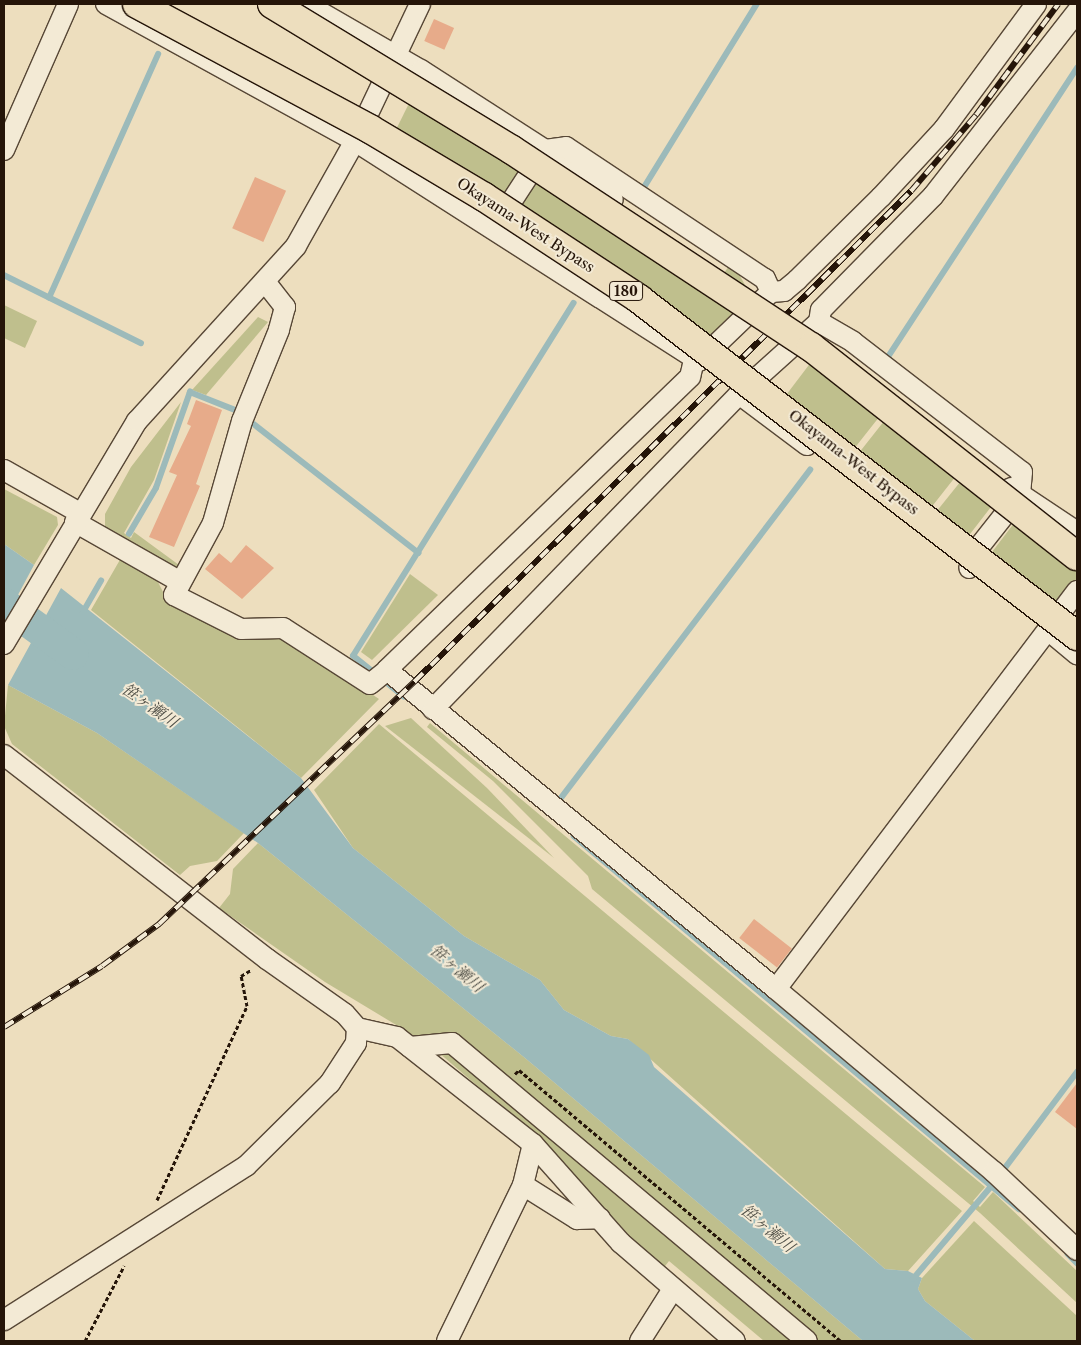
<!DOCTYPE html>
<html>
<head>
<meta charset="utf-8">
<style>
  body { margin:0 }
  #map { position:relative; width:1081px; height:1345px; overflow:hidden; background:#eddebe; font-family:"Libre Caslon Text","Noto Serif JP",serif }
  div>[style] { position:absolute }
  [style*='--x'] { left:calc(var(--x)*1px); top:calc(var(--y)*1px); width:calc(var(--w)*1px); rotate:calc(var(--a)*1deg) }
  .green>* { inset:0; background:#bfbf8d }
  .water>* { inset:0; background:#9cbaba }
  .stream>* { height:5.5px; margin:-2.75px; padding:0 2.75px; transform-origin:2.75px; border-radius:2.75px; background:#9cbaba }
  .river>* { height:32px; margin:-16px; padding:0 16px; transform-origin:16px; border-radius:16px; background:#9cbaba }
  .building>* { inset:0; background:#e7ab8a; transform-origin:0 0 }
  .path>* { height:3px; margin-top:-1.5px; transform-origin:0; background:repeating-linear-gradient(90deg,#251509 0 4px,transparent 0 6.5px) }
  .roads { filter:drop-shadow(1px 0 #574736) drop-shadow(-1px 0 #574736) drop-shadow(0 1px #574736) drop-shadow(0 -1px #574736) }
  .minor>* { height:20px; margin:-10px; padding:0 10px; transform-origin:10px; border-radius:10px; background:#f3ead5 }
  .rail>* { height:5.5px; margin-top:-2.75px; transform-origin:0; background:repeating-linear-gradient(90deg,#f3ead5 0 11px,#251509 0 22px); box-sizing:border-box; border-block:1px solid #251509 }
  .bridges { filter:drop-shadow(1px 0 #251509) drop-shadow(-1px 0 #251509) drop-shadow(0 1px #251509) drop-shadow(0 -1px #251509) }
  .highway-bridge>* { height:28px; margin:-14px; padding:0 14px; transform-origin:14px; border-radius:14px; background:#eddebe }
  span { translate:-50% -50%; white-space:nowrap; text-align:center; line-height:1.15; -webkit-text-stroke:4px #f3ead5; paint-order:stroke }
  .shield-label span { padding:1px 4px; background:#f3ead5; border:1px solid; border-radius:4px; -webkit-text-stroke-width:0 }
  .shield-label { font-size:14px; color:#251509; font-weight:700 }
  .street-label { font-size:15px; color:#251509 }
  .water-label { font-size:16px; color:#4f4f47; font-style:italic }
  .frame { position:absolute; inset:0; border:5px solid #251509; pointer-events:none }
</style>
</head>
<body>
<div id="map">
  <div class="green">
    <i style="clip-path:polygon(419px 83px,536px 151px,495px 210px,384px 154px)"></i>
    <i style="clip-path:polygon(551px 165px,721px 277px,732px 262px,753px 299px,702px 350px,499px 226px)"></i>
    <i style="clip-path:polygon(4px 305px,37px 321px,25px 348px,4px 338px)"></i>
    <i style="clip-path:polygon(258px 317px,268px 322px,206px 395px,192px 390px)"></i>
    <i style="clip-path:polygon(evenodd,821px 349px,998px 485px,994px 503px,967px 538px,962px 556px,774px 411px,821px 349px,891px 402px,896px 406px,847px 468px,842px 464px,891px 402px,821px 349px,967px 462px,973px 466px,924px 527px,919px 523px,967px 462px)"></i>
    <i style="clip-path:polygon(181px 402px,154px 480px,124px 533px,131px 538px,134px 532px,179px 565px,177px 570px,105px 532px,105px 514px,131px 467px)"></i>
    <i style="clip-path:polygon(4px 489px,57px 517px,58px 525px,34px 565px,4px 544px)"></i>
    <i style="clip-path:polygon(1018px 518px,1077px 541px,1077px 581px,1048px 619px,989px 556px)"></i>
    <i style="clip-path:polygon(121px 558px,157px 580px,167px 600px,282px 634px,379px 699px,301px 778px,91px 610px)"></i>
    <i style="clip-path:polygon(410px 574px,438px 595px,372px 660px,361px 652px)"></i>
    <i style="clip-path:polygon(8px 685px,97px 733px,244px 833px,217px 861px,190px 866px,180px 875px,12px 744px,4px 726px)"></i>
    <i style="clip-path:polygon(411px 718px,487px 788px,554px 858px,385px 726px)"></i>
    <i style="clip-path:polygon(430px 723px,985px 1187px,973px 1201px,980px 1207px,993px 1192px,1077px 1271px,1077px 1303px,980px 1213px,592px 889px,588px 876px,493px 781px,427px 727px)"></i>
    <i style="clip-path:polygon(379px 724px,962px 1211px,908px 1271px,885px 1269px,628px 1039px,611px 1036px,564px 1010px,540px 980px,464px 936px,353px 848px,314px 790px)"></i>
    <i style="clip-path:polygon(258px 843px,525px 1058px,863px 1341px,764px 1341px,669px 1261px,662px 1270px,538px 1138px,431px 1046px,325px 982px,219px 908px,230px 894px,233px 869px)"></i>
    <i style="clip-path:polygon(974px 1221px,1077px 1316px,1077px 1341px,975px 1341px,925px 1301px,918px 1289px,922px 1278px)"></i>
  </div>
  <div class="water">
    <i style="clip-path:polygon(4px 544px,34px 565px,4px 621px)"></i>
    <i style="clip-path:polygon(61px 588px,301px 778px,353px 848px,464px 936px,540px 980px,564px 1010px,611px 1036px,628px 1039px,649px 1055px,654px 1067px,885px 1269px,908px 1271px,922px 1278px,918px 1289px,925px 1301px,975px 1341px,863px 1341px,525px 1058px,258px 843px,97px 733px,8px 685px)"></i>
  </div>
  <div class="stream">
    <i style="--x:643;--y:189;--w:217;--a:-58.4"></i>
    <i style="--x:4;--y:275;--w:153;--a:26.4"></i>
    <i style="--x:49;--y:298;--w:267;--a:-65.9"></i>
    <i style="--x:886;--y:360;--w:349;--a:-56.8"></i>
    <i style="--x:250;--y:421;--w:214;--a:38"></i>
    <i style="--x:129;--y:534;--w:53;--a:-59.6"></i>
    <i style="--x:156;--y:488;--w:102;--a:-70.5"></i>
    <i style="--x:190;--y:392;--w:46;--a:21.6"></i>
    <i style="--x:83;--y:612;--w:36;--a:-60"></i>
    <i style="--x:404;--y:697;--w:65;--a:-141.2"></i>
    <i style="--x:353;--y:656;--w:416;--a:-58"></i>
    <i style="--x:558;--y:802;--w:417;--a:-52.8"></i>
    <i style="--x:574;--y:836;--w:581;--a:39.97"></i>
    <i style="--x:1002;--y:1172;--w:125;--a:-53.1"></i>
    <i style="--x:1068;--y:1254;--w:13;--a:45"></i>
    <i style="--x:913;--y:1279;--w:126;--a:-49.8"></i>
  </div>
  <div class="river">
    <i style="--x:4;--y:604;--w:85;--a:35.9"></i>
  </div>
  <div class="building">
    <i style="left:434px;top:19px;width:22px;height:24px;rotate:24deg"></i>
    <i style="left:255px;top:177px;width:34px;height:56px;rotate:24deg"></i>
    <i style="clip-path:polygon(196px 400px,222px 410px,196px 484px,200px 486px,174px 547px,149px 537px,177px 475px,169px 472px,191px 426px,187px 424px)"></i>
    <i style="clip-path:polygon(246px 545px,274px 568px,242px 599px,205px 569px,219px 553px,231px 563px)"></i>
    <i style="left:754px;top:919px;width:48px;height:24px;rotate:38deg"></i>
    <i style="clip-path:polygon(1077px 1083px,1077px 1129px,1055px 1112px)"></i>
  </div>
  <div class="path">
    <i style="--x:515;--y:1074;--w:6;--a:-45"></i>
    <i style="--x:519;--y:1070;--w:421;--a:40.1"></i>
    <i style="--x:157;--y:1200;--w:214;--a:-65.1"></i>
    <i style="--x:247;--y:1006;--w:31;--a:-101"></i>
    <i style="--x:241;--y:976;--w:12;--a:-31"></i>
    <i style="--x:85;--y:1341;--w:85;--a:-62.5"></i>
  </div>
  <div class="roads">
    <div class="minor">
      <i style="--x:106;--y:4;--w:284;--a:28.8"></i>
      <i style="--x:355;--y:141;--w:408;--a:32.6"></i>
      <i style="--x:699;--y:361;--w:100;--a:-43.8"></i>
      <i style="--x:771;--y:292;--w:13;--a:-4"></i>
      <i style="--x:784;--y:291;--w:17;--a:-40"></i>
      <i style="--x:797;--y:280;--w:118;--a:-44.7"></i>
      <i style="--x:881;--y:197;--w:93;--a:-47.2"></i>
      <i style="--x:944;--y:129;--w:155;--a:-53.6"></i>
      <i style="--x:306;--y:4;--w:133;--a:29.9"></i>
      <i style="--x:421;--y:70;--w:148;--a:32.8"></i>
      <i style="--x:545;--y:150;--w:84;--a:36.3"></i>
      <i style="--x:4;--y:150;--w:159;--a:-66.3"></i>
      <i style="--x:494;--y:218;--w:8;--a:-14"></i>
      <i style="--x:502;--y:216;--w:79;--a:-56.9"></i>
      <i style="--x:545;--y:150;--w:21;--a:-8"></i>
      <i style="--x:566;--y:147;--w:239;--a:33.6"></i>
      <i style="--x:765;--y:279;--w:14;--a:65"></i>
      <i style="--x:266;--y:283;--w:31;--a:52"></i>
      <i style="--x:285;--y:307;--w:24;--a:105"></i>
      <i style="--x:279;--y:330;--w:98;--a:112.1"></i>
      <i style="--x:242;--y:421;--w:106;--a:105.9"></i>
      <i style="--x:213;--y:523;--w:82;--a:118.4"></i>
      <i style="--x:174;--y:595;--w:75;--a:26.9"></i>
      <i style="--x:241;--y:629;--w:42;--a:-1.4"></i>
      <i style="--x:283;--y:628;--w:103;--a:32.8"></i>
      <i style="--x:370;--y:684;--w:22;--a:-39"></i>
      <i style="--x:819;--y:322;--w:12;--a:-81"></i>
      <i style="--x:821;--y:310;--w:160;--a:-45.5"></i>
      <i style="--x:933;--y:196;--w:234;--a:-52"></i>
      <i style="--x:694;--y:360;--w:17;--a:103"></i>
      <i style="--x:690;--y:377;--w:421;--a:136"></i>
      <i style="--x:387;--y:670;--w:503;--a:39.35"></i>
      <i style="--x:776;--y:989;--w:285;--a:40"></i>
      <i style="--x:994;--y:1172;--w:114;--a:43.2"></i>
      <i style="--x:807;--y:445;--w:85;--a:-143.1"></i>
      <i style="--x:739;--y:394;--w:108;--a:-42"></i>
      <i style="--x:819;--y:322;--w:39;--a:30"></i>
      <i style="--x:853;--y:342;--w:213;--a:37.6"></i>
      <i style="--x:1022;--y:472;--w:23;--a:95"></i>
      <i style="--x:1020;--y:495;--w:66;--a:128.3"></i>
      <i style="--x:979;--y:547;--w:23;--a:115"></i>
      <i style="--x:4;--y:470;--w:87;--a:29.5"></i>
      <i style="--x:1011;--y:488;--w:79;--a:33.7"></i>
      <i style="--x:75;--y:522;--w:120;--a:29.6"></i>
      <i style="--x:1048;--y:630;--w:38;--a:40"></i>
      <i style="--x:4;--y:644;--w:260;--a:-59.2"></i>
      <i style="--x:137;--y:421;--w:236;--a:-47.7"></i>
      <i style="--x:296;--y:246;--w:120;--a:-60.7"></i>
      <i style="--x:355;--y:141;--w:152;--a:-64.6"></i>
      <i style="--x:433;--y:709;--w:439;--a:-45.8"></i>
      <i style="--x:4;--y:755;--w:333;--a:37.8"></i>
      <i style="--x:267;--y:959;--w:95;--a:35.2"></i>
      <i style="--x:345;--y:1014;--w:18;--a:49"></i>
      <i style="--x:357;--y:1028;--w:15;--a:94"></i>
      <i style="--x:356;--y:1043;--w:48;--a:123"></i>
      <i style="--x:330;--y:1083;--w:118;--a:135.3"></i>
      <i style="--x:246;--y:1166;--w:287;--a:147.5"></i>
      <i style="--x:776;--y:989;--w:499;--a:-52.9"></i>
      <i style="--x:357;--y:1028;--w:41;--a:12.7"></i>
      <i style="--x:397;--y:1037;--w:173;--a:38.2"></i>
      <i style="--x:533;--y:1144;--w:132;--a:48.4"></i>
      <i style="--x:621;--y:1243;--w:150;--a:40.7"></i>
      <i style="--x:410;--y:1047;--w:42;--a:-5.4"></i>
      <i style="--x:452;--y:1043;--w:463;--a:40"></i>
      <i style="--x:523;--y:1185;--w:64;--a:32.2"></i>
      <i style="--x:577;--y:1219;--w:23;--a:-2"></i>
      <i style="--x:447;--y:1341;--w:174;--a:-64"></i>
      <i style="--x:523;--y:1185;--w:42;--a:-76.3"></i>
      <i style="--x:640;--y:1341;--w:62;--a:-57.6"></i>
    </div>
  </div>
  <div class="rail">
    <i style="--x:4;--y:1027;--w:115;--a:-31.9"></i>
    <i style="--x:102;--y:966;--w:71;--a:-36.4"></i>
    <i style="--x:159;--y:924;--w:353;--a:-43.5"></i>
    <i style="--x:415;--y:681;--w:697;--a:-44.65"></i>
    <i style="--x:911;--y:191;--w:100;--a:-49.5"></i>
    <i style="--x:976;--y:115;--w:138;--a:-53.5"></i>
  </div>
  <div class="bridges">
    <div class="highway-bridge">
      <i style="--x:137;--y:4;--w:264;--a:28.2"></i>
      <i style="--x:370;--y:129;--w:133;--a:30.8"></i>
      <i style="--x:484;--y:197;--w:186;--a:33.3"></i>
      <i style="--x:639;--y:299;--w:553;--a:37.57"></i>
      <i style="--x:272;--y:4;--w:281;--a:31.3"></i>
      <i style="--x:512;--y:150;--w:358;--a:33.4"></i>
      <i style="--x:811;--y:347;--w:338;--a:38.2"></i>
    </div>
  </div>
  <div class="shield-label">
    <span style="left:626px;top:291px">180</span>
  </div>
  <div class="street-label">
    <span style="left:526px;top:225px;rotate:33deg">Okayama-West Bypass</span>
    <span style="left:854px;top:462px;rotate:38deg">Okayama-West Bypass</span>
  </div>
  <div class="water-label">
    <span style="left:150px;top:705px;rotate:35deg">笹ヶ瀬川</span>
    <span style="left:457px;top:968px;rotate:40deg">笹ヶ瀬川</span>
    <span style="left:768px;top:1228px;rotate:40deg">笹ヶ瀬川</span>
  </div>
  <div class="frame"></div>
</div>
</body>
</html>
